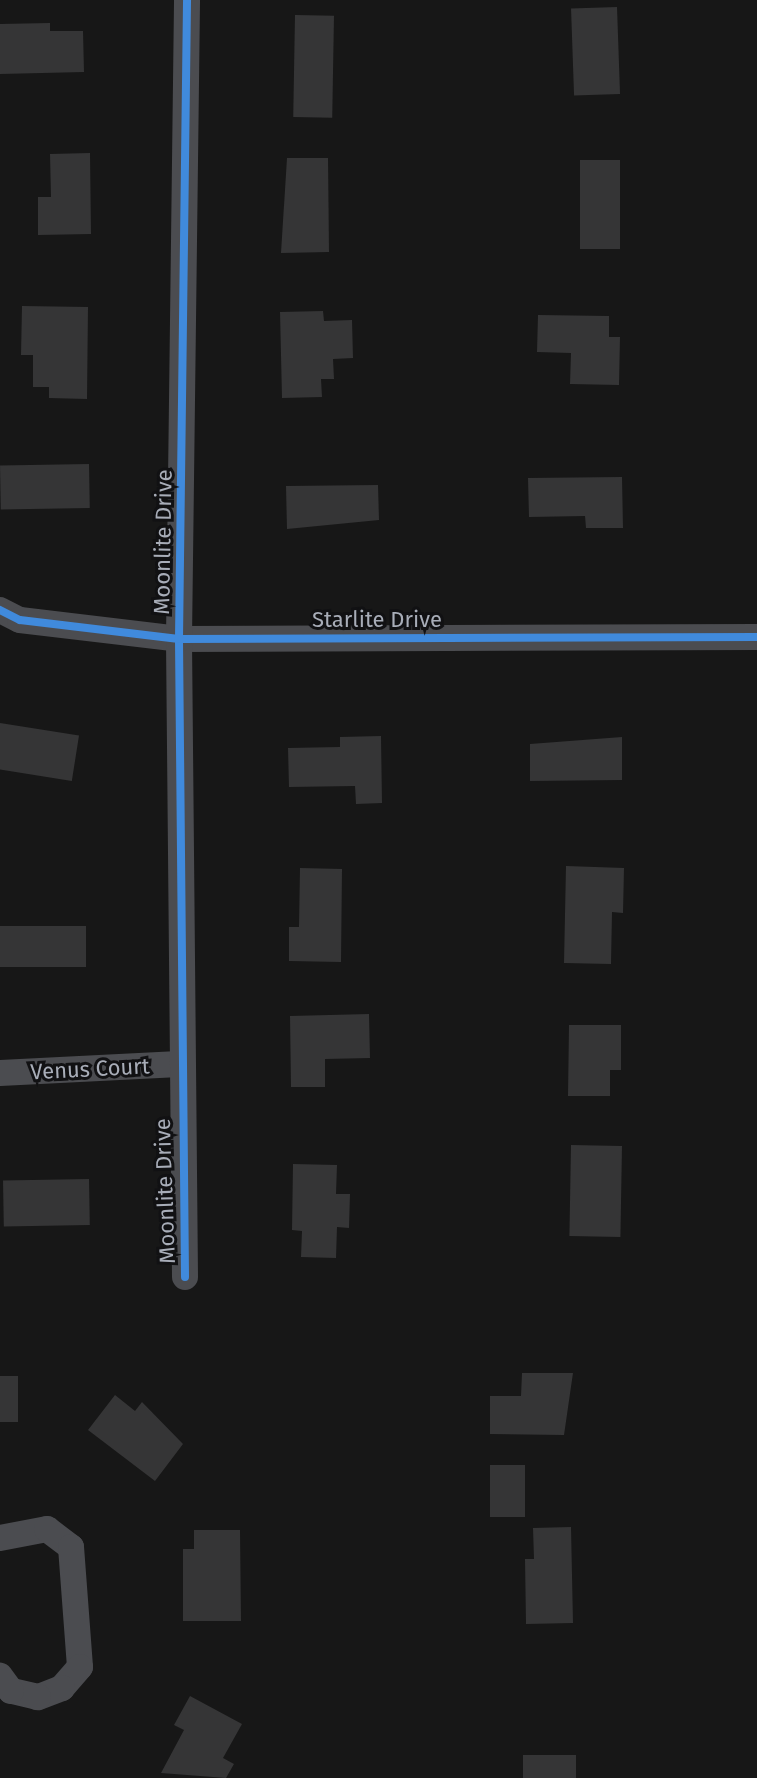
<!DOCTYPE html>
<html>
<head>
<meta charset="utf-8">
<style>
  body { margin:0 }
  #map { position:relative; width:757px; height:1778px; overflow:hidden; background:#171717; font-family:"Fira Sans",sans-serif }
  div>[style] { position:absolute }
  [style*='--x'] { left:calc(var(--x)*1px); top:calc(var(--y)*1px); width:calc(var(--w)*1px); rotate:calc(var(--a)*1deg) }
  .building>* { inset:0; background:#353536; transform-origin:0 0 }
  .street>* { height:26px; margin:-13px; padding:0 13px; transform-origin:13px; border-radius:13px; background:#4b4c50 }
  .cycleway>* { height:8px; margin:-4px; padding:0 4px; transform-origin:4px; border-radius:4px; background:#408adc }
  span { translate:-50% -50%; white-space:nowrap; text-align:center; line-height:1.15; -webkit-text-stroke:6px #111113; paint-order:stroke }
  .street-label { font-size:22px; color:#a8adb8 }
</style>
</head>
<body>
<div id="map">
  <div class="building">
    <i style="left:617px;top:7px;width:87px;height:46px;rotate:88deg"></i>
    <i style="left:295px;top:15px;width:39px;height:102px;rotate:1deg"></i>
    <i style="clip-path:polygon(50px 23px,50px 31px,83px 31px,84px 72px,0 74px,0 24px)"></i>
    <i style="clip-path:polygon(90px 153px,91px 234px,38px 235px,38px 197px,51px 197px,50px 154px)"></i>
    <i style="clip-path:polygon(287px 158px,328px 158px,329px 252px,281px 253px)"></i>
    <i style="left:580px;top:160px;width:40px;height:89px"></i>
    <i style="clip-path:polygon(22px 306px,88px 307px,87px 399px,49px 398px,49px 387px,33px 387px,33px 355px,21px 355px)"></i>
    <i style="clip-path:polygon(323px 311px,324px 321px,352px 320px,353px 358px,333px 359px,334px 379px,321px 379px,322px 397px,282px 398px,280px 312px)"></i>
    <i style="clip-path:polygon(538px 315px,609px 316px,609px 337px,620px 337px,619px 385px,570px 384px,571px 353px,537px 352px)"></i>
    <i style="left:89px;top:464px;width:44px;height:89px;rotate:89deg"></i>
    <i style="clip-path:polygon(622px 477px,623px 528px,586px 528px,585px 516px,529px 517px,528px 478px)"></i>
    <i style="clip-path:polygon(378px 485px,379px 520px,287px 529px,286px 486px)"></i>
    <i style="left:0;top:723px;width:80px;height:46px;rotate:9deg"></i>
    <i style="clip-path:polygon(381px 736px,382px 803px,356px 804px,355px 786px,289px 787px,288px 748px,340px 747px,340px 737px)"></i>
    <i style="clip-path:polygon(622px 737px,622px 780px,530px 781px,530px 744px)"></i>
    <i style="clip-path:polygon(566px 866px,624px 868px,623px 913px,612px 912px,611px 964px,564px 963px)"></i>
    <i style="clip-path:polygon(300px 868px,342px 869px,341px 962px,289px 961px,289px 927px,299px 927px)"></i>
    <i style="left:86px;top:926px;width:41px;height:86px;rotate:90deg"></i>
    <i style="clip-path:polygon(369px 1014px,370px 1058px,325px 1059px,325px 1087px,291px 1087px,290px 1016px)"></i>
    <i style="clip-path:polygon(569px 1025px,621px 1025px,621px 1070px,610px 1070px,610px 1096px,568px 1096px)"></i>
    <i style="left:571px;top:1145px;width:51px;height:91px;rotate:1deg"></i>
    <i style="clip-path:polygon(293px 1164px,337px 1165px,336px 1194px,350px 1194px,349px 1228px,337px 1227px,336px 1258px,301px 1257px,302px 1231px,292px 1230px)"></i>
    <i style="left:89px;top:1179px;width:46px;height:86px;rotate:89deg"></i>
    <i style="clip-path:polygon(522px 1373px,573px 1373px,564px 1435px,490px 1434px,490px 1396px,521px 1396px)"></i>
    <i style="left:18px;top:1376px;width:46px;height:18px;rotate:90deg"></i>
    <i style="clip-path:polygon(115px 1395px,135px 1411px,142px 1402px,183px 1444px,155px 1481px,88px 1430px)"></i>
    <i style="left:490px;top:1465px;width:35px;height:52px"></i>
    <i style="clip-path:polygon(571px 1527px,573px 1623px,526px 1624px,525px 1559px,534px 1559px,533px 1528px)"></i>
    <i style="clip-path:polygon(194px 1530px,240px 1530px,241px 1621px,183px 1621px,183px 1549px,194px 1549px)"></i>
    <i style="clip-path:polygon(190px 1696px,242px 1724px,223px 1758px,234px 1764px,226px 1778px,161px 1773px,184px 1730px,174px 1725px)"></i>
    <i style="left:523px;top:1755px;width:53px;height:23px"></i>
  </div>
  <div class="street">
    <i style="--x:0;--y:610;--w:22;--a:27"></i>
    <i style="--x:20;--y:620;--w:160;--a:6.8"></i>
    <i style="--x:179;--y:639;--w:578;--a:-0.2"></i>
    <i style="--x:0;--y:1073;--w:179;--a:-2.9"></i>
    <i style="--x:185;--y:1277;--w:638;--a:-90.54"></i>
    <i style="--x:179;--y:639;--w:639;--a:-89.28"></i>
    <i style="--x:0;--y:1538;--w:48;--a:-10.8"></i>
    <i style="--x:47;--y:1529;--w:30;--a:37"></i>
    <i style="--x:71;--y:1547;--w:120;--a:85.7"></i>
    <i style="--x:80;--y:1667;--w:28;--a:131"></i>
    <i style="--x:62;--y:1688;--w:26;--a:159"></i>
    <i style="--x:38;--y:1697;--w:28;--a:-167"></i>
    <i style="--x:11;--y:1691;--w:19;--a:-126"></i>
  </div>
  <div class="cycleway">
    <i style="--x:0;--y:610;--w:22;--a:27"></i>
    <i style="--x:20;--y:620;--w:160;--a:6.8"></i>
    <i style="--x:179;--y:639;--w:578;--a:-0.2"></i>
    <i style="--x:185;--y:1277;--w:638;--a:-90.54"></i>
    <i style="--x:179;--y:639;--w:639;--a:-89.28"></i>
  </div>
  <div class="street-label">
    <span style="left:163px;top:542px;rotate:-89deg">Moonlite Drive</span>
    <span style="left:377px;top:620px">Starlite Drive</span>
    <span style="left:90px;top:1069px;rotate:-3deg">Venus Court</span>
    <span style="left:165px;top:1191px;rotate:-92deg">Moonlite Drive</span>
  </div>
</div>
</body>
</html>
